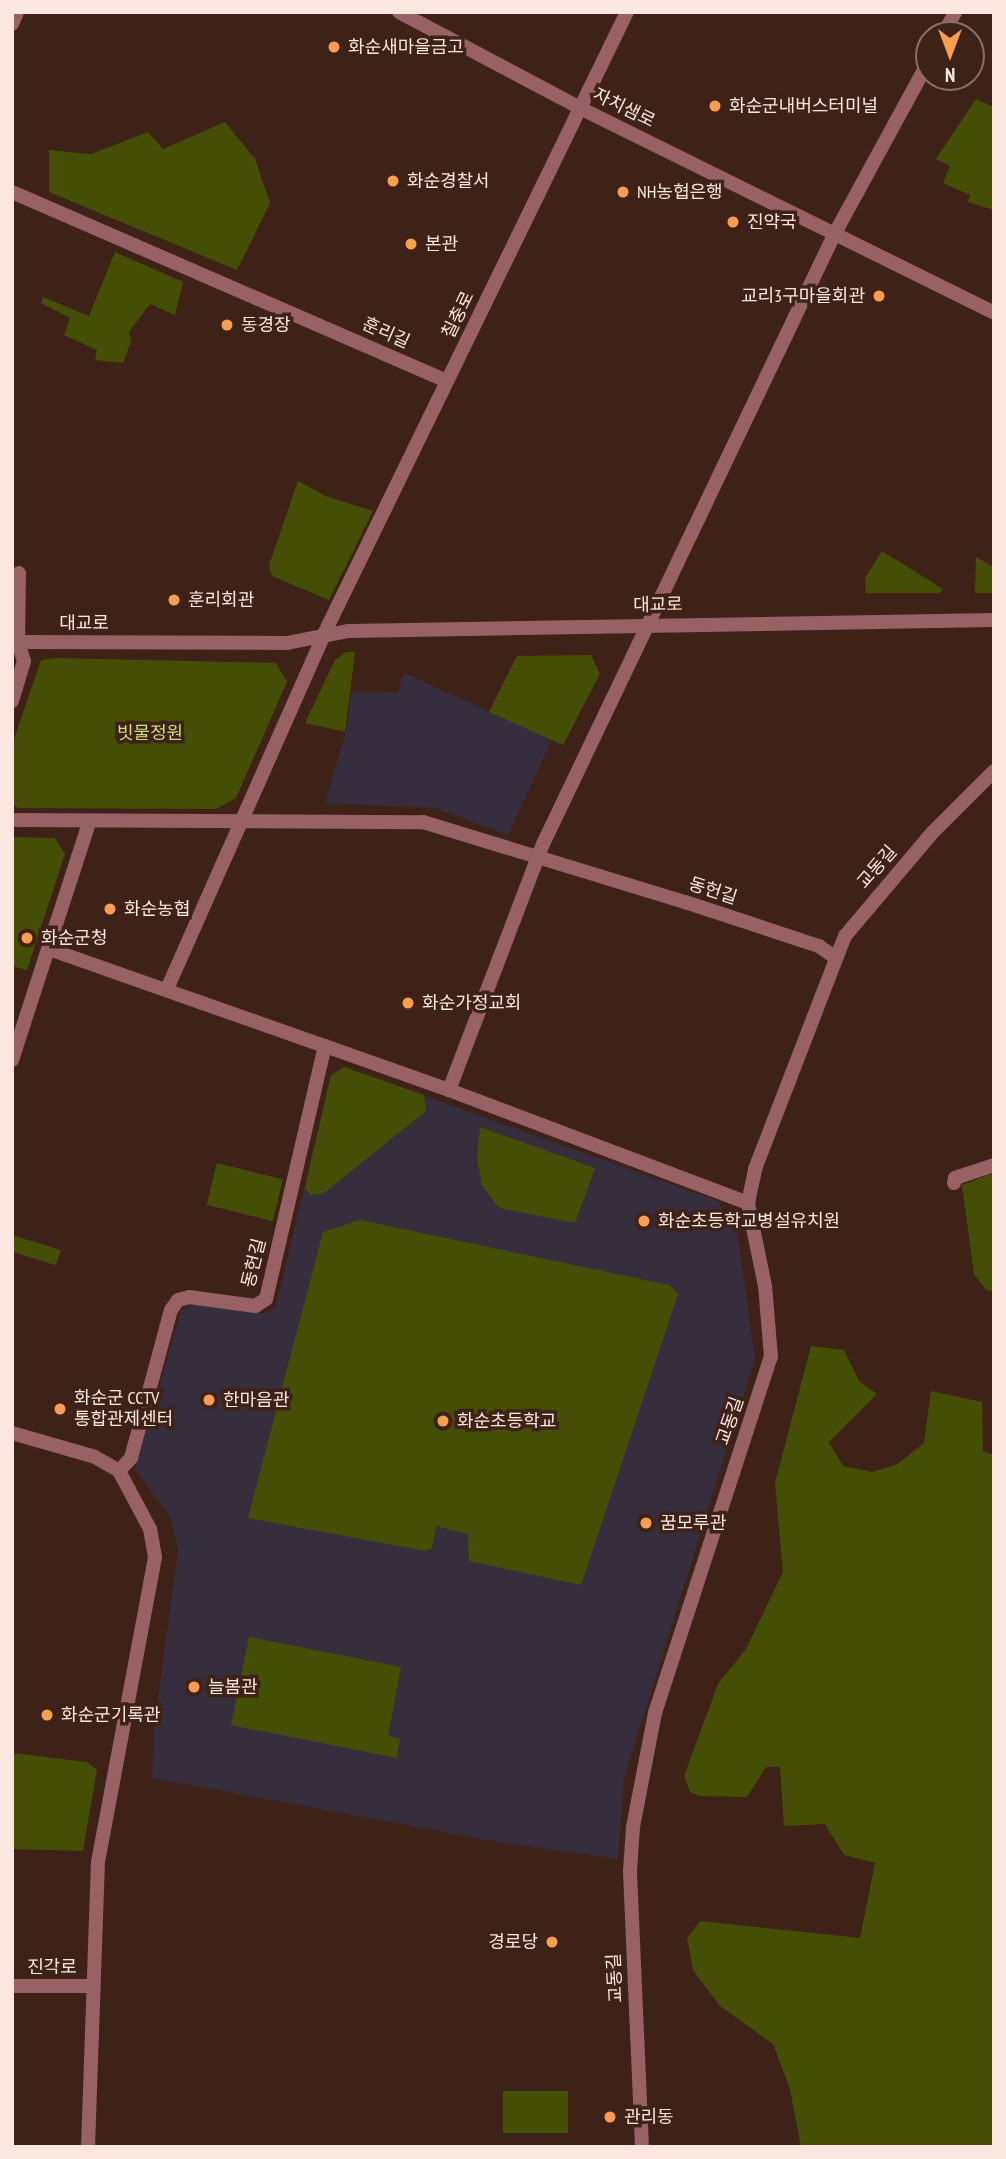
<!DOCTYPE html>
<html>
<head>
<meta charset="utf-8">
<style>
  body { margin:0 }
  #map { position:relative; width:1006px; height:2159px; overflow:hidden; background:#3e2218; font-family:"PT Sans Narrow","Noto Sans KR",sans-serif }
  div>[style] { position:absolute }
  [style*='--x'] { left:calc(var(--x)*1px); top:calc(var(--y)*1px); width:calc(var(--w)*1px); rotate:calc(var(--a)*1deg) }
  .industrial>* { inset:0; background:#362e3e }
  .education>* { inset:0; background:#372e3d }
  .green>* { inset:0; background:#444f05; transform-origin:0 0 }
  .minor>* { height:14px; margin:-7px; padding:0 7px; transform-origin:7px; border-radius:7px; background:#976166 }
  .tertiary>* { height:14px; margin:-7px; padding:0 7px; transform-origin:7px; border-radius:7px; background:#976166 }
  .dots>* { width:19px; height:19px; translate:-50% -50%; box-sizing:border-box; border:4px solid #3e2218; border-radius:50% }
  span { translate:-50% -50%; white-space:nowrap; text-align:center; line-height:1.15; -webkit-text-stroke:7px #3e2218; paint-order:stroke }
  .poi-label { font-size:18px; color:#fbe7e0 }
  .left { translate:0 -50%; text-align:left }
  .right { translate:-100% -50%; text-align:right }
  .street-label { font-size:18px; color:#fbe7e0 }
  .park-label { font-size:18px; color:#cadf7e }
  .frame { position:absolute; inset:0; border:14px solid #fbe7e0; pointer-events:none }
  .north { position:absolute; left:915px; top:21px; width:70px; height:70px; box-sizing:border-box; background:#3e2218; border:2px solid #8a7168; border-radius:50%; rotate:180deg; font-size:19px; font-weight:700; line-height:28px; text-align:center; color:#fbe7e0 }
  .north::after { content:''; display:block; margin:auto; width:24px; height:32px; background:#fb9e50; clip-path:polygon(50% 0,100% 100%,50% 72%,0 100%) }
</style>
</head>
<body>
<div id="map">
  <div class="industrial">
    <i style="clip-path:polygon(404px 673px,552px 740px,508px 835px,435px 808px,325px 803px,347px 728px,351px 693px,398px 692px)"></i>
  </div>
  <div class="education">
    <i style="clip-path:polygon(344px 1067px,718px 1201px,738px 1236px,755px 1359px,624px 1778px,618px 1859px,504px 1843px,152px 1778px,155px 1721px,178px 1550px,171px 1519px,135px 1469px,181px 1311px,194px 1304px,264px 1314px,276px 1306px,331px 1075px)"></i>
  </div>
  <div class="green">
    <i style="clip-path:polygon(976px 99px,994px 107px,994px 210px,968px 202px,970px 195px,943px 183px,950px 166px,936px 159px)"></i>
    <i style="clip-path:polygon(225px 122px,255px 159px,270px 203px,237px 270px,49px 192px,49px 150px,91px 154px,148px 132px,163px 149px)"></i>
    <i style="clip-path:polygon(115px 252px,183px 282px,175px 315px,150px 304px,129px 332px,131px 341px,123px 363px,95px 360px,97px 350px,64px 335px,70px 318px,41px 303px,43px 297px,89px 316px)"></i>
    <i style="clip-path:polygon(298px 481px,325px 496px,373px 511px,329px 600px,272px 576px,269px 565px)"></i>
    <i style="clip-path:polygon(882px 551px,943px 589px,939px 593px,866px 593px,865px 578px)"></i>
    <i style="clip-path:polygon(976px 557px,994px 567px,994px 593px,975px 593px)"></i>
    <i style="clip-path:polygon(346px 652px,355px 652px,345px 732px,305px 723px,335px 660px)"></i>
    <i style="clip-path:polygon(591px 655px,600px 674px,563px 745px,489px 712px,517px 656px)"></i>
    <i style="clip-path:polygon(55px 658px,276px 663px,287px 682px,236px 798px,216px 809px,18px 808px,12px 804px,12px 745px,41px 660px)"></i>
    <i style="clip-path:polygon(12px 837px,55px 838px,65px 854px,27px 970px,12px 966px)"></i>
    <i style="clip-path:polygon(344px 1067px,424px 1095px,426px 1111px,324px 1193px,310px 1195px,305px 1188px,331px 1075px)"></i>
    <i style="clip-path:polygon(480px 1127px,595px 1168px,575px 1223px,499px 1208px,482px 1185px,477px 1159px)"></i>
    <i style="left:217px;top:1163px;width:68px;height:43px;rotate:14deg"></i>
    <i style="clip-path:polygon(994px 1173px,994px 1291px,986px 1290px,974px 1274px,962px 1185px)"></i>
    <i style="clip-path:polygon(360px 1220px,669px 1285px,678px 1294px,581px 1585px,469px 1561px,468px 1534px,436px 1526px,432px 1548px,425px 1551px,248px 1518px,323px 1232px)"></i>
    <i style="left:12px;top:1235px;width:51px;height:16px;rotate:17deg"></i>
    <i style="clip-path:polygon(811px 1346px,844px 1350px,859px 1381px,877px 1394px,829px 1442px,843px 1466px,872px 1472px,896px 1465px,924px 1443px,931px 1391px,982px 1402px,983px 1451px,994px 1455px,994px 2147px,801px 2147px,790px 2089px,773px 2044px,720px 2006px,693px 1970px,687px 1938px,700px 1921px,860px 1938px,875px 1863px,844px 1855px,825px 1824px,784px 1826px,780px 1767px,766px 1767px,747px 1797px,700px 1796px,690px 1792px,684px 1776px,718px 1684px,746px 1649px,783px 1572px,775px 1483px)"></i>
    <i style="clip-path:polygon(249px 1637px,401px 1667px,388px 1736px,400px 1739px,397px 1758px,231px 1725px)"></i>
    <i style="clip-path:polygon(12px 1753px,87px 1762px,97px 1770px,83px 1851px,12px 1849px)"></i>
    <i style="left:503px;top:2091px;width:65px;height:42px"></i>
  </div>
  <div class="minor">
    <i style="--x:943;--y:35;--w:26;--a:-62"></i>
    <i style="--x:12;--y:192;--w:474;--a:23.5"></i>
    <i style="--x:12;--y:701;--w:42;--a:-73.3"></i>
    <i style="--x:24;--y:661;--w:19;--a:-108"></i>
    <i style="--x:18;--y:643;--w:70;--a:-89.2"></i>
    <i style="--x:12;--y:820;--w:411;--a:0.3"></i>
    <i style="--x:423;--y:822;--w:274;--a:17"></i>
    <i style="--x:685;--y:902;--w:141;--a:18.2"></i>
    <i style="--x:819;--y:946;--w:19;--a:36"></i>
    <i style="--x:49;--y:949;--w:293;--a:19.4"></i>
    <i style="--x:167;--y:989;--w:388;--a:-66.1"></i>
    <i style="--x:324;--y:634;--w:692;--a:-64.03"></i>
    <i style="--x:12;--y:1060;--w:249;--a:-72"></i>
    <i style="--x:449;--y:1090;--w:320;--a:20.7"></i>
    <i style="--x:954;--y:1183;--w:5;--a:-79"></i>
    <i style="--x:955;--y:1178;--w:41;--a:-18.4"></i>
    <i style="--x:12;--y:1433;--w:86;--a:16.1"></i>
    <i style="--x:95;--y:1457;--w:28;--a:30"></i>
    <i style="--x:12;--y:1986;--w:79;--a:0"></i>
    <i style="--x:88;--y:2147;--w:285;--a:-88"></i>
    <i style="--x:98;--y:1862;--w:310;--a:-79.4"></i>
    <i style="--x:155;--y:1557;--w:28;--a:-100"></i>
    <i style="--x:150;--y:1529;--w:66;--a:-118.1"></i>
    <i style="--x:119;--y:1471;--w:18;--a:-47"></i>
    <i style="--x:131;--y:1458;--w:153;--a:-74.9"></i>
    <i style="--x:171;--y:1310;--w:12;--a:-55"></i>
    <i style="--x:178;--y:1300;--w:11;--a:-15"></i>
    <i style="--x:189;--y:1297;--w:67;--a:7.8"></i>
    <i style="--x:255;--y:1306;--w:13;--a:-32"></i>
    <i style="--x:266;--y:1299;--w:260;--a:-76.9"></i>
    <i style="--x:325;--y:1046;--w:132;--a:19.5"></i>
    <i style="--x:449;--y:1090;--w:263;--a:-69.1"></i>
    <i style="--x:543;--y:844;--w:675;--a:-64.46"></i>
    <i style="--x:834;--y:235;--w:198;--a:-61.4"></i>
    <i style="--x:642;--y:2147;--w:276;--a:-92.5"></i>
    <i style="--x:630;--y:1871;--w:44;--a:-86.1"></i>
    <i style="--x:633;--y:1827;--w:116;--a:-79.1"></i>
    <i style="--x:655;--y:1713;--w:374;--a:-72"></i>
    <i style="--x:771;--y:1357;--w:71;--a:-94.8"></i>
    <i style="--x:765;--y:1286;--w:85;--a:-101.6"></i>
    <i style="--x:748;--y:1203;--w:35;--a:-78"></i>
    <i style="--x:755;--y:1169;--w:250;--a:-68.9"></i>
    <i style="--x:845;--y:936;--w:136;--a:-49.8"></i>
    <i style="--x:933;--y:832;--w:86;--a:-45"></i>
  </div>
  <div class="tertiary">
    <i style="--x:399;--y:12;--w:205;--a:27.9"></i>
    <i style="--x:580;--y:108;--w:462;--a:26.3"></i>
    <i style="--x:12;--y:24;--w:13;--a:-67"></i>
    <i style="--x:12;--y:642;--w:275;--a:0.2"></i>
    <i style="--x:287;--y:643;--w:63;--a:-11"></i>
    <i style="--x:349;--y:631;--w:645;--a:-0.98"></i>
  </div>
  <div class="dots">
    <i style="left:334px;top:47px;background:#fb9e50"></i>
    <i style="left:715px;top:106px;background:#fb9e50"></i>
    <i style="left:393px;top:181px;background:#fb9e50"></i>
    <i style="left:623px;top:192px;background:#fb9e50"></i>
    <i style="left:733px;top:222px;background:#fb9e50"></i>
    <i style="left:411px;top:244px;background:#fb9e50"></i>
    <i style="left:879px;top:296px;background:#fb9e50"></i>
    <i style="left:227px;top:325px;background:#fb9e50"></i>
    <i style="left:174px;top:600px;background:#fb9e50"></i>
    <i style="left:110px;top:909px;background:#fb9e50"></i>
    <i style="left:27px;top:938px;background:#fb9e50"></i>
    <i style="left:408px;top:1003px;background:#fb9e50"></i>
    <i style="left:644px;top:1221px;background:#fb9e50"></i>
    <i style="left:209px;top:1400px;background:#fb9e50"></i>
    <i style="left:60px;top:1409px;background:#fb9e50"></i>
    <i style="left:443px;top:1421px;background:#fb9e50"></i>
    <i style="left:646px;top:1523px;background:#fb9e50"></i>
    <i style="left:194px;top:1687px;background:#fb9e50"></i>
    <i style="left:47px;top:1715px;background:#fb9e50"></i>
    <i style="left:552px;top:1942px;background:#fb9e50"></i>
    <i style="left:610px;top:2117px;background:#fb9e50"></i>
  </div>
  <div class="poi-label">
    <span class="left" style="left:348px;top:47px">화순새마을금고</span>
    <span class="left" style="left:729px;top:106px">화순군내버스터미널</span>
    <span class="left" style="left:407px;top:181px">화순경찰서</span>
    <span class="left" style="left:637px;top:192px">NH농협은행</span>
    <span class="left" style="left:747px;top:222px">진약국</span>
    <span class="left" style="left:425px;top:244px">본관</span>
    <span class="right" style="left:865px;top:296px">교리3구마을회관</span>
    <span class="left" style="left:241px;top:325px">동경장</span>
    <span class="left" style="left:188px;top:600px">훈리회관</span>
    <span class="left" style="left:124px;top:909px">화순농협</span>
    <span class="left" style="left:41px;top:938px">화순군청</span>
    <span class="left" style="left:422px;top:1003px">화순가정교회</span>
    <span class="left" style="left:658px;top:1221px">화순초등학교병설유치원</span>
    <span class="left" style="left:74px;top:1409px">화순군 CCTV<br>통합관제센터</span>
    <span class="left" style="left:223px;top:1400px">한마음관</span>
    <span class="left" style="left:457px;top:1421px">화순초등학교</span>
    <span class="left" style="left:660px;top:1523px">꿈모루관</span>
    <span class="left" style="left:208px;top:1687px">늘봄관</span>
    <span class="left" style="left:61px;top:1715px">화순군기록관</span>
    <span class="right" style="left:538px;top:1942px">경로당</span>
    <span class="left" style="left:624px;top:2117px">관리동</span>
  </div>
  <div class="street-label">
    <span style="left:624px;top:108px;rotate:26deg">자치샘로</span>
    <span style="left:458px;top:315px;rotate:-64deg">칠충로</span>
    <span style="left:386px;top:333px;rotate:24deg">훈리길</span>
    <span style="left:658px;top:605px;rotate:-1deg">대교로</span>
    <span style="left:84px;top:623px">대교로</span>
    <span style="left:877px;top:867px;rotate:-49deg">교동길</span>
    <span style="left:713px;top:891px;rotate:18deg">동헌길</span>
    <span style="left:254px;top:1263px;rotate:-76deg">동헌길</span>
    <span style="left:730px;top:1421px;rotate:-71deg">교동길</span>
    <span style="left:52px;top:1967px">진각로</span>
    <span style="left:615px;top:1978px;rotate:-93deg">교동길</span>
  </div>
  <div class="park-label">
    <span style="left:150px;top:733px">빗물정원</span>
  </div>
  <div class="frame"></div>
  <div class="north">N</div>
</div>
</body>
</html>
